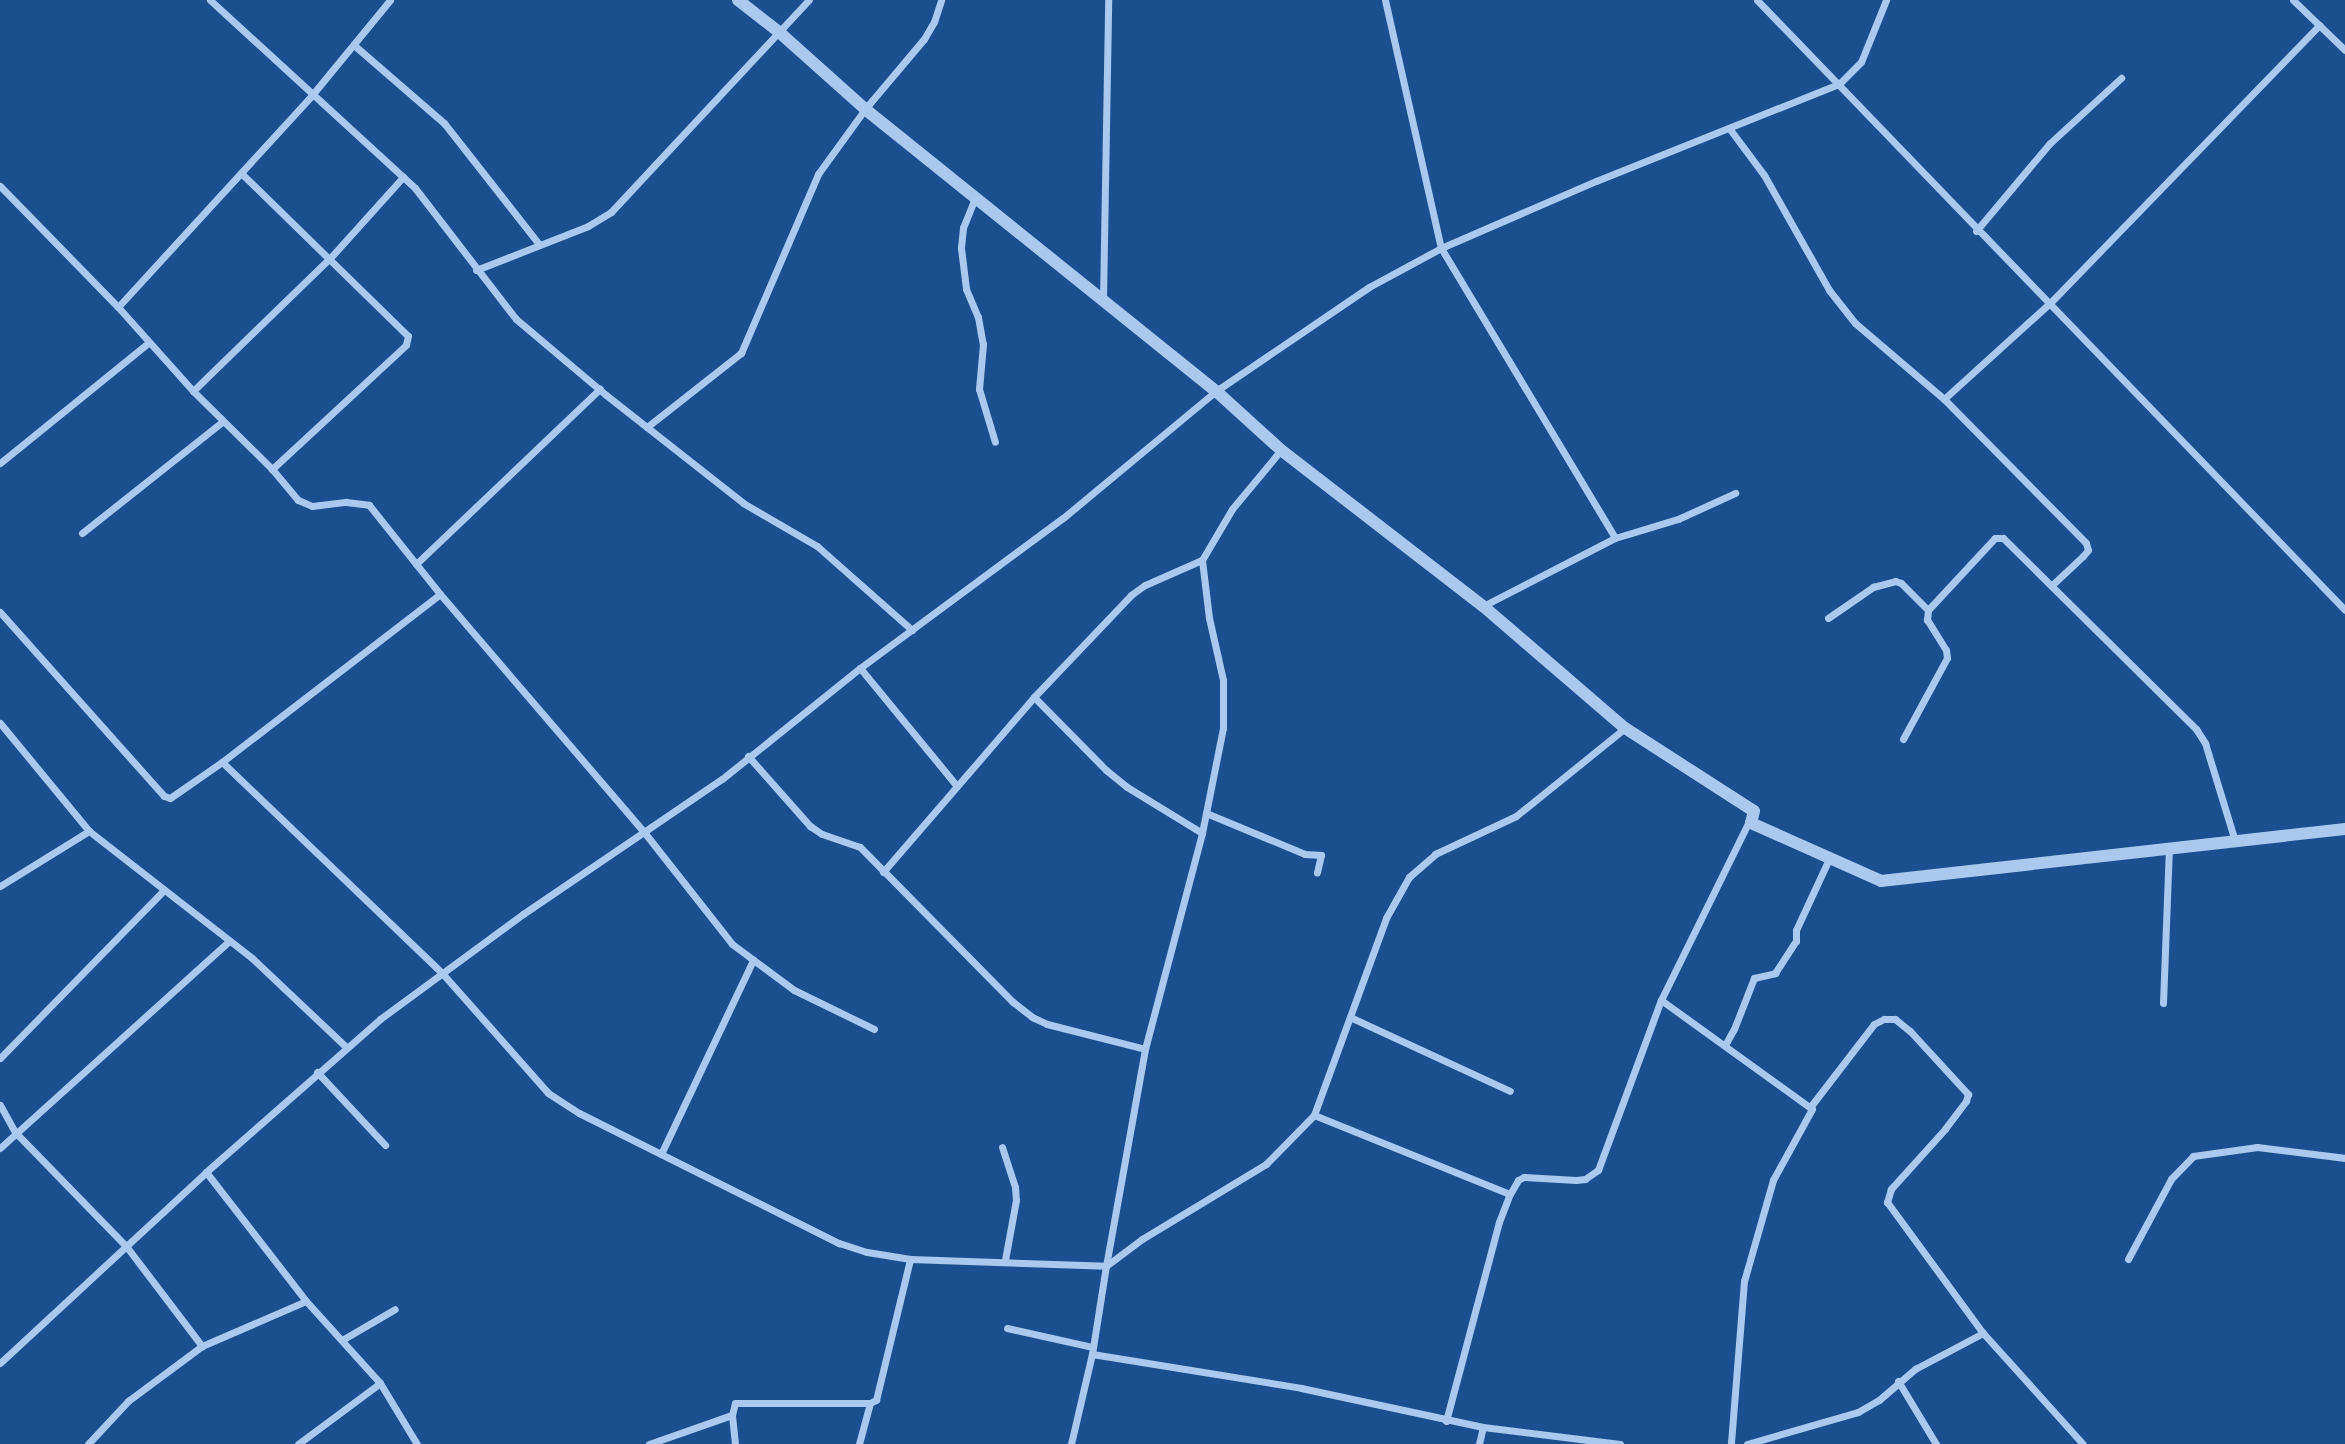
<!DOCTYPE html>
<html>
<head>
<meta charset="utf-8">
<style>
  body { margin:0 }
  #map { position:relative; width:2345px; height:1444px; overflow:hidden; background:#1b4f8f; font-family:Raleway,sans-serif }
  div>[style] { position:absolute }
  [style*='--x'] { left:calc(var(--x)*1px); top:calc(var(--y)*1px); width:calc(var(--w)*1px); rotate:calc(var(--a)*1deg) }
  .minor>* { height:7px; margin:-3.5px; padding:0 3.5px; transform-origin:3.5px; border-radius:3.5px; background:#a9c9ee }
  .tertiary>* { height:12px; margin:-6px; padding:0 6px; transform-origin:6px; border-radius:6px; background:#a9c9ee }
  span { translate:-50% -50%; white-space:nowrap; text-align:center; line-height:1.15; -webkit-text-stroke:5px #1b4f8f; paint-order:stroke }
</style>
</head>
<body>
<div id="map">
  <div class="minor">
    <i style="--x:210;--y:0;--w:278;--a:42.5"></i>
    <i style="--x:415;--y:188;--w:165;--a:52.4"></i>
    <i style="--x:516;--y:319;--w:118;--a:40.2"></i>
    <i style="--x:606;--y:395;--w:174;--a:38.2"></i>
    <i style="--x:743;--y:503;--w:86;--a:30.2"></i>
    <i style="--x:817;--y:546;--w:127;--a:41.5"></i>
    <i style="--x:1385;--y:0;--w:254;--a:77.3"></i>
    <i style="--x:1441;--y:248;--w:338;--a:59"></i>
    <i style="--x:1757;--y:0;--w:847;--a:46.05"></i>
    <i style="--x:2293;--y:0;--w:72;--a:43.9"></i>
    <i style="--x:355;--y:46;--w:118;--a:40.9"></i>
    <i style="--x:444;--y:123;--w:152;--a:51.9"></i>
    <i style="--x:1729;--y:128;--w:59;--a:53.3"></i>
    <i style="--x:1764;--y:175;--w:132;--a:60.5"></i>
    <i style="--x:1829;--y:290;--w:42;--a:51.8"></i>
    <i style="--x:1855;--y:323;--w:117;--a:40.5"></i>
    <i style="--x:1944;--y:399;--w:202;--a:45.4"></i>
    <i style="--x:2086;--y:543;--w:7;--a:74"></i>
    <i style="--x:2088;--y:550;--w:8;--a:130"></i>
    <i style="--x:2083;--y:556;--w:42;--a:136.9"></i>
    <i style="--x:241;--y:173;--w:233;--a:44.3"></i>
    <i style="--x:408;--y:336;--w:9;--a:103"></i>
    <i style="--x:406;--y:345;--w:183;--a:137.2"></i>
    <i style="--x:0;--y:186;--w:169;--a:45.7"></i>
    <i style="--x:118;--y:307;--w:113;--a:48.2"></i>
    <i style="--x:193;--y:391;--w:111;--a:44.6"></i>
    <i style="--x:272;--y:469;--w:40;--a:50"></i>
    <i style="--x:298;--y:500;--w:15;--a:23"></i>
    <i style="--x:312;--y:506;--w:34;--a:-7"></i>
    <i style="--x:346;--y:502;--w:23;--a:7"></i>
    <i style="--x:369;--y:505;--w:114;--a:51.4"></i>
    <i style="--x:440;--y:594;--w:313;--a:49.4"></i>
    <i style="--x:644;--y:832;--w:142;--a:51.8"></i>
    <i style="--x:732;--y:944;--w:77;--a:36.6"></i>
    <i style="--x:794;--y:990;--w:89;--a:26"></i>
    <i style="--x:975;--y:198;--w:32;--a:112"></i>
    <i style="--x:963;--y:228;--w:20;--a:96"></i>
    <i style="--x:961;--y:248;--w:41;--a:83"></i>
    <i style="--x:966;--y:289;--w:30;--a:67"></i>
    <i style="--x:978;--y:317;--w:27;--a:80"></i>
    <i style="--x:983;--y:344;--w:45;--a:95.1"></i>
    <i style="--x:979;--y:389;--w:55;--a:73.2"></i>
    <i style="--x:1976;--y:231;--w:114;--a:-50"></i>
    <i style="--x:2049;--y:144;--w:98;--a:-42.5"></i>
    <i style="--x:476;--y:270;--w:120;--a:-21.4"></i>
    <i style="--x:588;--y:226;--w:27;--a:-31"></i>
    <i style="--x:611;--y:212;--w:290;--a:-47"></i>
    <i style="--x:1103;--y:300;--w:300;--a:-89"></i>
    <i style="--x:118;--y:307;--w:287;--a:-47.5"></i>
    <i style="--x:312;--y:95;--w:123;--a:-50.6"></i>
    <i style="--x:193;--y:391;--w:192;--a:-44.2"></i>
    <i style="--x:331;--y:257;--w:108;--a:-48"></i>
    <i style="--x:1944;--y:399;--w:143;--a:-42.2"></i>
    <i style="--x:2050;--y:303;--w:387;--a:-45.9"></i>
    <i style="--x:647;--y:427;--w:120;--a:-38.2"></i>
    <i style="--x:741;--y:353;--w:195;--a:-66.7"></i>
    <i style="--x:818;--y:174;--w:80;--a:-54.1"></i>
    <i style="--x:865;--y:109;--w:92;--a:-49.9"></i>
    <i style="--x:924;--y:39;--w:20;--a:-60"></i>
    <i style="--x:934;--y:22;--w:23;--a:-72"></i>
    <i style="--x:0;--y:463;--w:191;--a:-39"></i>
    <i style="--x:82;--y:533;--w:179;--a:-38.4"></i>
    <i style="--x:416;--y:564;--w:254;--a:-43.6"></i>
    <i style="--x:1483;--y:606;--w:148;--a:-27.3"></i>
    <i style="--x:1615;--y:538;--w:66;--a:-16.8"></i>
    <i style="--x:1678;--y:519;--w:63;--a:-24.5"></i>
    <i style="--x:0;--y:612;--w:246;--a:48.3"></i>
    <i style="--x:164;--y:796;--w:6;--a:18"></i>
    <i style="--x:170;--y:798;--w:63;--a:-34.7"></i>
    <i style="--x:222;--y:762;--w:275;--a:-37.6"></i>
    <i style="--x:1828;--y:618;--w:55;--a:-34.6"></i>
    <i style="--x:1873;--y:587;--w:23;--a:-15"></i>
    <i style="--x:1895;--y:581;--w:6;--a:18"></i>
    <i style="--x:1901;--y:583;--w:38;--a:45"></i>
    <i style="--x:860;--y:668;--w:151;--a:50.6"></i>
    <i style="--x:1034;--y:697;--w:103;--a:45.4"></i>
    <i style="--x:1106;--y:770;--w:27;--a:39"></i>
    <i style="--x:1127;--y:787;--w:88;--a:31.5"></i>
    <i style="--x:0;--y:723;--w:140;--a:50.5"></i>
    <i style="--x:89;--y:831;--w:207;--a:37.9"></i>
    <i style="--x:252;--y:958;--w:129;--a:43.4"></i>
    <i style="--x:1903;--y:739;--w:92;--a:-61.5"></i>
    <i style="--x:1947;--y:658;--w:8;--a:-97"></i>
    <i style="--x:1946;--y:650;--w:36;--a:-122"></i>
    <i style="--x:1927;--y:620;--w:10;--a:-84"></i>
    <i style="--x:1928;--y:610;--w:98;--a:-47.1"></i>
    <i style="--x:1995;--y:538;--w:8;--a:0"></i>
    <i style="--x:2003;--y:538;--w:272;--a:44.7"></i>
    <i style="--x:2196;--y:729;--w:17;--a:57"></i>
    <i style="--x:2205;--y:743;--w:102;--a:73"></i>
    <i style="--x:748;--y:756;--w:94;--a:48.5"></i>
    <i style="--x:810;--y:826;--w:14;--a:34"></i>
    <i style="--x:822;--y:834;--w:40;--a:18.9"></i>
    <i style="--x:860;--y:847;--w:218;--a:45.4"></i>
    <i style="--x:1013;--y:1002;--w:24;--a:38"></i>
    <i style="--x:1032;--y:1017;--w:17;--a:25"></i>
    <i style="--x:1047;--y:1024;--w:101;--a:14.3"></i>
    <i style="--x:222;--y:762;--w:305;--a:43.8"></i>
    <i style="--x:442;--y:973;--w:160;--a:48.5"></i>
    <i style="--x:548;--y:1093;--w:37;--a:33"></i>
    <i style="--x:579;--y:1113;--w:291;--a:26.6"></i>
    <i style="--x:839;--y:1243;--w:29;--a:18"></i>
    <i style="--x:867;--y:1252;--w:44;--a:9.2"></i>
    <i style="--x:910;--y:1259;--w:196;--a:2"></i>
    <i style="--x:1106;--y:1266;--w:220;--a:-79.8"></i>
    <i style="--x:1145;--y:1049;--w:223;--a:-75.2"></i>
    <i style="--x:1202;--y:833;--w:107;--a:-78.7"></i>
    <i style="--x:1223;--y:728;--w:48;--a:-90"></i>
    <i style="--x:1223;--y:680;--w:64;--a:-102.7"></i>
    <i style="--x:1209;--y:618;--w:58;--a:-96.9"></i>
    <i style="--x:1202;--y:560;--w:59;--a:-59.5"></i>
    <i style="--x:1232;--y:509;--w:77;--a:-50.3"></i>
    <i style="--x:1206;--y:813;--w:107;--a:22.5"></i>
    <i style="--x:1305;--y:854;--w:16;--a:4"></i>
    <i style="--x:1321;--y:855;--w:18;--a:103"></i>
    <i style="--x:883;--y:872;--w:231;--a:-49.2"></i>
    <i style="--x:1034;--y:697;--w:141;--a:-46.4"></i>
    <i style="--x:1131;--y:595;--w:17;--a:-36"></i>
    <i style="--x:1145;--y:585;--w:62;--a:-23.7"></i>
    <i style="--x:0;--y:886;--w:105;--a:-31.7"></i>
    <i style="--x:1661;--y:1000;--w:186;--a:35.8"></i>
    <i style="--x:1812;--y:1109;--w:81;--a:118.8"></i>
    <i style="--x:1773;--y:1180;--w:105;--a:106"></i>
    <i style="--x:1744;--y:1281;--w:164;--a:94.6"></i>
    <i style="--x:2163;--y:1003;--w:154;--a:-87.8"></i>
    <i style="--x:1350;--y:1017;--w:176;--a:24.8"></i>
    <i style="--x:1725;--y:1045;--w:18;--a:-61"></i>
    <i style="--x:1734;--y:1029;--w:55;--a:-68.6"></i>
    <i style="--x:1754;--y:978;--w:22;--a:-13"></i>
    <i style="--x:1775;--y:973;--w:38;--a:-57"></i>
    <i style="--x:1796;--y:941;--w:11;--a:-90"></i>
    <i style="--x:1796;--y:930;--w:78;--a:-65.1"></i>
    <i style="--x:0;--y:1058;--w:233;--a:-45.7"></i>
    <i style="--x:317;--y:1072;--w:100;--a:47"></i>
    <i style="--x:0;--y:1105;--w:31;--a:61"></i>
    <i style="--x:15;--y:1132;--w:159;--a:45.8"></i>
    <i style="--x:126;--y:1246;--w:126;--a:52.8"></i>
    <i style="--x:1811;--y:1106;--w:103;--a:-52.5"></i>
    <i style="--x:1874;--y:1024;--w:11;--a:-27"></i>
    <i style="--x:1884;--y:1019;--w:11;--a:0"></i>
    <i style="--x:1895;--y:1019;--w:19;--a:39"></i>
    <i style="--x:1910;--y:1031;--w:86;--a:47.4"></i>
    <i style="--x:1968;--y:1094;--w:7;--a:106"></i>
    <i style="--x:1966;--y:1101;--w:35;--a:127"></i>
    <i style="--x:1945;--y:1129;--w:81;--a:132"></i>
    <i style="--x:1891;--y:1189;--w:14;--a:107"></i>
    <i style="--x:1887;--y:1202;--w:162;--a:53.8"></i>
    <i style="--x:1314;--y:1115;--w:211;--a:22"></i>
    <i style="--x:1002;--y:1147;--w:42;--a:72"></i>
    <i style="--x:1015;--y:1187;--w:13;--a:86"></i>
    <i style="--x:1016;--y:1200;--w:61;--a:100.4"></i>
    <i style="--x:0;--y:1148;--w:309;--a:-42.1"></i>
    <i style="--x:661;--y:1154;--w:215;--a:-64.6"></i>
    <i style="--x:206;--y:1172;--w:163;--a:52.2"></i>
    <i style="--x:306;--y:1301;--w:110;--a:47.9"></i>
    <i style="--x:380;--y:1383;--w:71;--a:58.8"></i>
    <i style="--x:2128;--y:1259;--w:91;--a:-61.7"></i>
    <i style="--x:2171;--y:1179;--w:32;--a:-46"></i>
    <i style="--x:2193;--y:1156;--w:65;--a:-8"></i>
    <i style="--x:2257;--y:1147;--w:89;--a:7.1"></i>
    <i style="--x:1007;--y:1328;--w:88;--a:12.5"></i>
    <i style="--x:342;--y:1340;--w:61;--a:-30.3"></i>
    <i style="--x:1092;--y:1354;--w:212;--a:9.2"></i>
    <i style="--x:1301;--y:1388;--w:186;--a:12.1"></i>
    <i style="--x:1483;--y:1427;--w:138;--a:7.1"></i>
    <i style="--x:0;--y:1363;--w:281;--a:-42.8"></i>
    <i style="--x:206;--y:1172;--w:232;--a:-41.3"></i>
    <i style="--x:380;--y:1019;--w:177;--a:-36.3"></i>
    <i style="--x:523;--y:914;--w:240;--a:-34.2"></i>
    <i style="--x:722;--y:779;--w:177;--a:-38.8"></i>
    <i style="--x:860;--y:668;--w:252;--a:-36.5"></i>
    <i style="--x:1063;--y:518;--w:199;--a:-39.7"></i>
    <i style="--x:1216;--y:391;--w:185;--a:-34.2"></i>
    <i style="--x:1369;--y:287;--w:82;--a:-28.4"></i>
    <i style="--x:1441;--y:248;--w:169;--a:-23.4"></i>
    <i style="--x:1596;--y:181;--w:262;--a:-21.8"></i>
    <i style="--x:1839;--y:84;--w:31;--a:-45"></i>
    <i style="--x:1861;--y:62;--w:67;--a:-68"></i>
    <i style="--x:1898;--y:1381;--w:74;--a:58.9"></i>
    <i style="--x:1446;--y:1421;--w:206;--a:-75.1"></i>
    <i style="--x:1499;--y:1222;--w:30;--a:-69"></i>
    <i style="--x:1510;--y:1194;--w:16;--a:-60"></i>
    <i style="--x:1518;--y:1180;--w:7;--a:-27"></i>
    <i style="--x:1524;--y:1177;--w:52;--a:3.3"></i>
    <i style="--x:1576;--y:1180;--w:9;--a:-6"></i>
    <i style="--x:1585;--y:1179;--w:16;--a:-35"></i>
    <i style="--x:1598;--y:1170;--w:181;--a:-69.7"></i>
    <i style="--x:1661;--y:1000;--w:199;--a:-63.8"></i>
    <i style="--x:88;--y:1444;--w:59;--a:-47.1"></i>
    <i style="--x:128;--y:1401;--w:92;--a:-36.6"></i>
    <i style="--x:202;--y:1346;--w:113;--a:-23.4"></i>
    <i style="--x:298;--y:1444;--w:102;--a:-36.6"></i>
    <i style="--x:649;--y:1444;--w:88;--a:-19.3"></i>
    <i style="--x:735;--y:1444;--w:29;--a:-96"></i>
    <i style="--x:732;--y:1415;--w:12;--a:-76"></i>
    <i style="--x:735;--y:1403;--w:135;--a:0"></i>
    <i style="--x:870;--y:1403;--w:7;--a:-27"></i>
    <i style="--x:876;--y:1400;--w:145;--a:-76.4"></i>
    <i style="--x:859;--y:1444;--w:42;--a:-75"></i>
    <i style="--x:1071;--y:1444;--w:92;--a:-76.9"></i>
    <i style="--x:1092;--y:1354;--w:89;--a:-81"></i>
    <i style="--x:1106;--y:1266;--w:45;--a:-36.9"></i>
    <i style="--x:1142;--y:1239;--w:145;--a:-31.2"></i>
    <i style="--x:1266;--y:1164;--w:69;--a:-45.6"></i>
    <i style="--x:1314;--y:1115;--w:210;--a:-69.9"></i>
    <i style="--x:1386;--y:918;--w:47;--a:-60.7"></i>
    <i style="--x:1409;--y:877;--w:35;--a:-41"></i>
    <i style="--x:1435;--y:854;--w:89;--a:-25.1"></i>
    <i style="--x:1516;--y:816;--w:140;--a:-38.9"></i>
    <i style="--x:1479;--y:1444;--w:17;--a:-77"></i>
    <i style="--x:1747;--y:1444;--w:116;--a:-16.1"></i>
    <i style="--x:1858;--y:1412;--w:24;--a:-30"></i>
    <i style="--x:1879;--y:1400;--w:48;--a:-40.7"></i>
    <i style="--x:1915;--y:1369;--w:77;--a:-27.9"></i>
    <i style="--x:1983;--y:1333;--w:149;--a:48"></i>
  </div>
  <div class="tertiary">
    <i style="--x:738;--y:0;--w:52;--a:38"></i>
    <i style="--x:779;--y:32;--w:115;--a:41.8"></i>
    <i style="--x:865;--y:109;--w:450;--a:38.8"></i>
    <i style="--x:1216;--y:391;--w:88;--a:42.2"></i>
    <i style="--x:1281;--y:450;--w:255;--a:37.7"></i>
    <i style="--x:1483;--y:606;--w:187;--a:40.7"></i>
    <i style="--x:1625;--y:728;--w:153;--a:32.8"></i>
    <i style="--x:1754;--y:811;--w:12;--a:104"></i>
    <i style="--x:1751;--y:823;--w:142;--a:24"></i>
    <i style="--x:1881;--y:881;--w:467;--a:-6.4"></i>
  </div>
</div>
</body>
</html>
